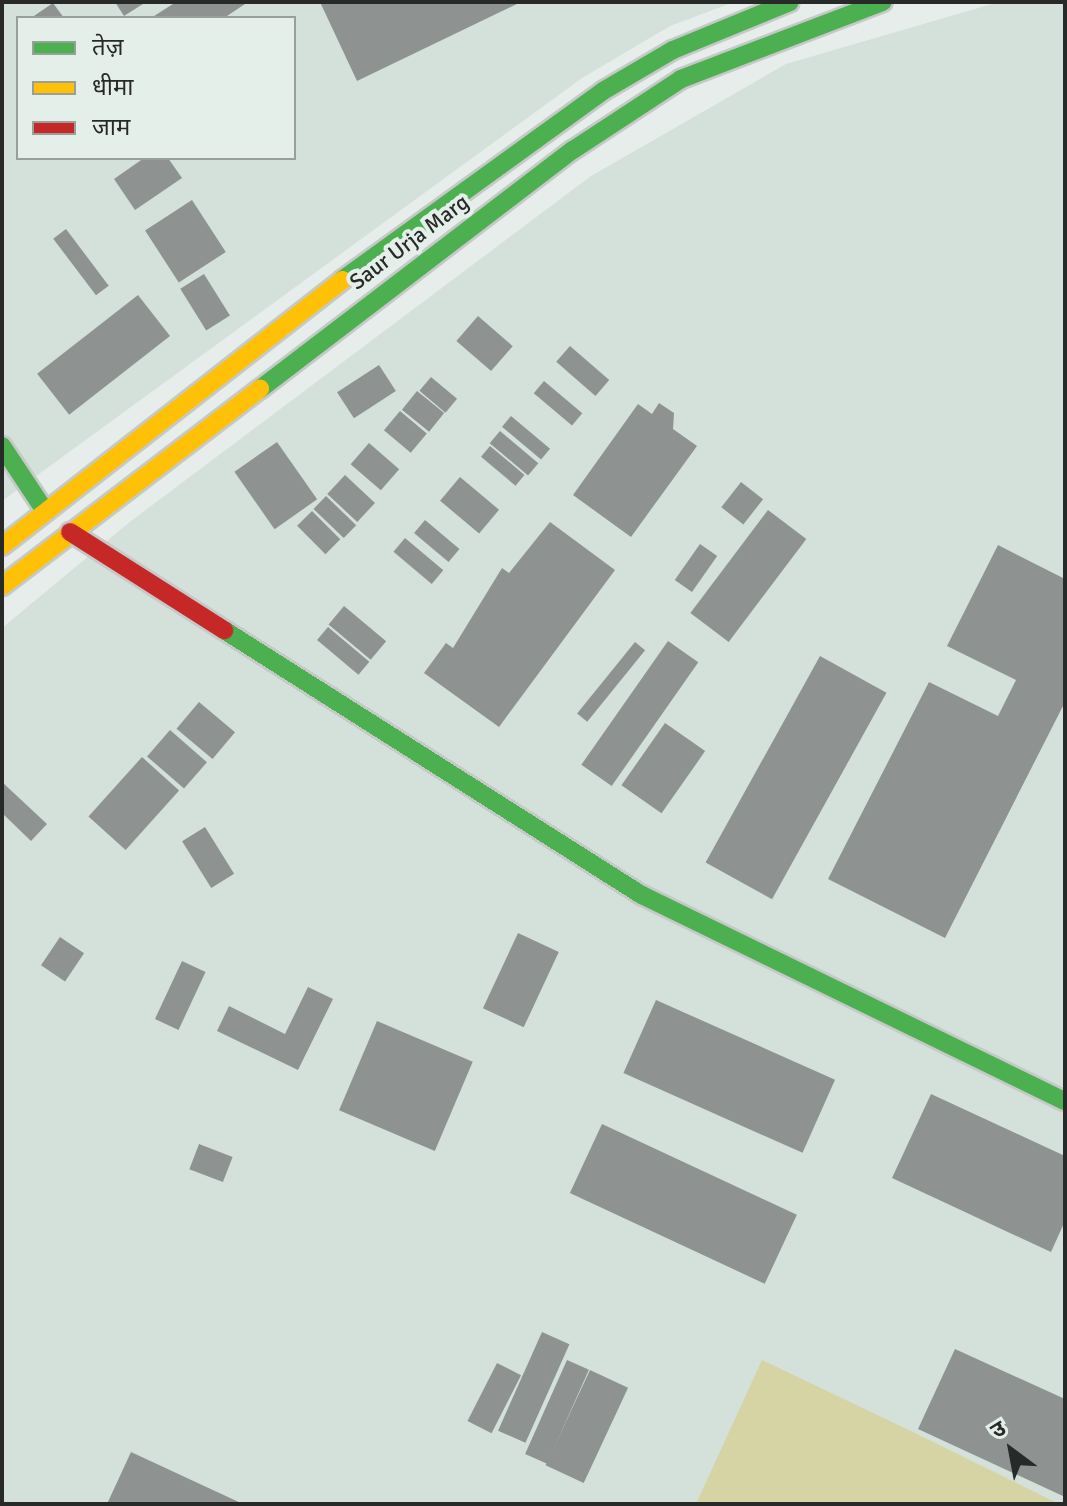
<!DOCTYPE html>
<html>
<head>
<meta charset="utf-8">
<style>
  body { margin:0 }
  #map { position:relative; width:1067px; height:1506px; overflow:hidden; background:#e7edea; font-family:Signika,"Noto Sans Devanagari",sans-serif }
  div>[style] { position:absolute }
  [style*='--x'] { left:calc(var(--x)*1px); top:calc(var(--y)*1px); width:calc(var(--w)*1px); rotate:calc(var(--a)*1deg) }
  .built>* { inset:0; background:#d4e0da }
  .green>* { inset:0; background:#d6d3a4 }
  .building>* { inset:0; background:#8e9391; transform-origin:0 0 }
  .roads { filter:drop-shadow(2px 0 #c5c9c7) drop-shadow(-2px 0 #c5c9c7) drop-shadow(0 2px #c5c9c7) drop-shadow(0 -2px #c5c9c7) }
  .fast>* { height:18px; margin:-9px; padding:0 9px; transform-origin:9px; border-radius:9px; background:#4caf50 }
  .slow>* { height:18px; margin:-9px; padding:0 9px; transform-origin:9px; border-radius:9px; background:#ffc107 }
  .jam>* { height:18px; margin:-9px; padding:0 9px; transform-origin:9px; border-radius:9px; background:#c62828 }
  span { translate:-50% -50%; white-space:nowrap; text-align:center; line-height:1.15; -webkit-text-stroke:8px #e5efe9; paint-order:stroke }
  .street-label { font-size:22px; color:#272a28 }
  .frame { position:absolute; inset:0; border:4px solid #272a28; pointer-events:none }
  .legend { position:absolute; left:16px; top:16px; width:280px; height:144px; box-sizing:border-box; background:#e5efe9; border:2px solid #99a09c; margin:0; padding:10px 14px; list-style:none; font-size:24px; color:#272a28 }
  .legend li { display:flex; align-items:center; gap:16px; height:40px }
  .legend b { width:40px; border:2px solid #99a09c }
  .north { position:absolute; left:971px; top:1410px; width:80px; height:80px; -webkit-text-stroke:6px #e5efe9; paint-order:stroke; rotate:328deg; font-size:22px; font-weight:700; line-height:32px; text-align:center; color:#272a28 }
  .north::after { content:''; display:block; margin:auto; width:28px; height:36px; background:#272a28; clip-path:polygon(50% 0,100% 100%,50% 72%,0 100%) }
</style>
</head>
<body>
<div id="map">
  <div class="built">
    <i style="clip-path:polygon(evenodd,2px 2px,734px 2px,670px 26px,582px 78px,2px 501px,2px 2px,18px 18px,294px 18px,294px 158px,18px 158px,18px 18px)"></i>
    <i style="clip-path:polygon(999px 2px,1065px 2px,1065px 1504px,2px 1504px,2px 628px,131px 521px,591px 176px,786px 64px)"></i>
  </div>
  <div class="green">
    <i style="clip-path:polygon(762px 1360px,917px 1434px,1059px 1504px,696px 1504px)"></i>
  </div>
  <div class="building">
    <i style="clip-path:polygon(115px 2px,146px 2px,124px 16px)"></i>
    <i style="clip-path:polygon(176px 2px,248px 2px,224px 18px,151px 18px)"></i>
    <i style="clip-path:polygon(320px 2px,521px 2px,357px 81px)"></i>
    <i style="clip-path:polygon(53px 3px,64px 18px,31px 18px)"></i>
    <i style="clip-path:polygon(144px 158px,168px 158px,182px 178px,135px 210px,114px 179px)"></i>
    <i style="left:192px;top:200px;width:62px;height:56px;rotate:57deg"></i>
    <i style="left:66px;top:229px;width:71px;height:16px;rotate:53deg"></i>
    <i style="left:204px;top:274px;width:49px;height:28px;rotate:58deg"></i>
    <i style="left:138px;top:295px;width:52px;height:128px;rotate:52deg"></i>
    <i style="left:478px;top:316px;width:46px;height:33px;rotate:41deg"></i>
    <i style="left:570px;top:346px;width:52px;height:21px;rotate:41deg"></i>
    <i style="left:379px;top:365px;width:31px;height:50px;rotate:57deg"></i>
    <i style="left:431px;top:377px;width:34px;height:18px;rotate:40deg"></i>
    <i style="left:544px;top:381px;width:50px;height:16px;rotate:40deg"></i>
    <i style="left:417px;top:391px;width:35px;height:24px;rotate:39deg"></i>
    <i style="clip-path:polygon(659px 403px,674px 413px,673px 429px,697px 446px,631px 537px,573px 495px,638px 404px,652px 414px)"></i>
    <i style="left:400px;top:411px;width:35px;height:25px;rotate:40deg"></i>
    <i style="left:511px;top:416px;width:51px;height:14px;rotate:40deg"></i>
    <i style="left:500px;top:431px;width:50px;height:16px;rotate:40deg"></i>
    <i style="left:277px;top:442px;width:70px;height:52px;rotate:55deg"></i>
    <i style="left:369px;top:443px;width:40px;height:28px;rotate:41deg"></i>
    <i style="left:490px;top:446px;width:45px;height:14px;rotate:40deg"></i>
    <i style="left:345px;top:475px;width:41px;height:26px;rotate:43deg"></i>
    <i style="left:460px;top:477px;width:51px;height:31px;rotate:40deg"></i>
    <i style="left:741px;top:482px;width:28px;height:32px;rotate:38deg"></i>
    <i style="left:326px;top:496px;width:42px;height:18px;rotate:44deg"></i>
    <i style="left:768px;top:510px;width:48px;height:129px;rotate:37deg"></i>
    <i style="left:312px;top:511px;width:40px;height:21px;rotate:45deg"></i>
    <i style="left:425px;top:520px;width:45px;height:17px;rotate:40deg"></i>
    <i style="clip-path:polygon(550px 522px,615px 570px,499px 727px,424px 673px,446px 643px,453px 648px,502px 568px,509px 573px)"></i>
    <i style="left:405px;top:538px;width:50px;height:18px;rotate:40deg"></i>
    <i style="left:700px;top:544px;width:21px;height:44px;rotate:35deg"></i>
    <i style="clip-path:polygon(998px 545px,1065px 579px,1065px 702px,945px 938px,828px 879px,929px 682px,998px 716px,1016px 680px,947px 646px)"></i>
    <i style="left:344px;top:606px;width:55px;height:24px;rotate:40deg"></i>
    <i style="left:328px;top:627px;width:54px;height:17px;rotate:40deg"></i>
    <i style="left:668px;top:641px;width:37px;height:151px;rotate:35deg"></i>
    <i style="left:635px;top:642px;width:13px;height:92px;rotate:39deg"></i>
    <i style="left:820px;top:656px;width:76px;height:236px;rotate:29deg"></i>
    <i style="left:199px;top:702px;width:47px;height:35px;rotate:40deg"></i>
    <i style="left:665px;top:723px;width:49px;height:76px;rotate:35deg"></i>
    <i style="left:170px;top:730px;width:49px;height:35px;rotate:41deg"></i>
    <i style="left:142px;top:757px;width:50px;height:80px;rotate:42deg"></i>
    <i style="clip-path:polygon(2px 782px,47px 824px,31px 841px,2px 813px)"></i>
    <i style="left:205px;top:827px;width:55px;height:27px;rotate:58deg"></i>
    <i style="left:518px;top:933px;width:45px;height:83px;rotate:25deg"></i>
    <i style="left:60px;top:937px;width:29px;height:34px;rotate:34deg"></i>
    <i style="left:182px;top:961px;width:26px;height:64px;rotate:25deg"></i>
    <i style="clip-path:polygon(308px 987px,333px 999px,298px 1070px,217px 1031px,229px 1006px,285px 1034px)"></i>
    <i style="left:656px;top:1000px;width:196px;height:80px;rotate:24deg"></i>
    <i style="left:377px;top:1021px;width:104px;height:97px;rotate:23deg"></i>
    <i style="clip-path:polygon(931px 1094px,1065px 1156px,1065px 1221px,1051px 1252px,892px 1178px)"></i>
    <i style="left:602px;top:1124px;width:215px;height:76px;rotate:25deg"></i>
    <i style="left:199px;top:1144px;width:36px;height:27px;rotate:21deg"></i>
    <i style="left:542px;top:1332px;width:30px;height:108px;rotate:24deg"></i>
    <i style="clip-path:polygon(955px 1349px,1065px 1399px,1065px 1497px,918px 1429px)"></i>
    <i style="left:567px;top:1360px;width:24px;height:103px;rotate:24deg"></i>
    <i style="left:497px;top:1363px;width:27px;height:65px;rotate:27deg"></i>
    <i style="left:590px;top:1370px;width:42px;height:105px;rotate:25deg"></i>
    <i style="clip-path:polygon(131px 1452px,243px 1504px,107px 1504px)"></i>
  </div>
  <div class="roads">
    <div class="fast">
      <i style="--x:342;--y:280;--w:322;--a:-35.9"></i>
      <i style="--x:603;--y:91;--w:81;--a:-30.4"></i>
      <i style="--x:673;--y:50;--w:126;--a:-22.3"></i>
      <i style="--x:260;--y:389;--w:394;--a:-37.4"></i>
      <i style="--x:573;--y:150;--w:129;--a:-33.3"></i>
      <i style="--x:681;--y:79;--w:216;--a:-20.9"></i>
      <i style="--x:2;--y:446;--w:78;--a:56.5"></i>
      <i style="--x:224;--y:630;--w:495;--a:32.4"></i>
      <i style="--x:642;--y:895;--w:470;--a:26"></i>
    </div>
    <div class="slow">
      <i style="--x:2;--y:546;--w:432;--a:-38"></i>
      <i style="--x:2;--y:586;--w:325;--a:-37.4"></i>
    </div>
    <div class="jam">
      <i style="--x:70;--y:532;--w:183;--a:32.5"></i>
    </div>
  </div>
  <div class="street-label">
    <span style="left:409px;top:242px;rotate:-37deg">Saur Urja Marg</span>
  </div>
  <div class="frame"></div>
  <ul class="legend">
  <li><b style="height:10px;background:#4caf50"></b>तेज़</li>
  <li><b style="height:10px;background:#ffc107"></b>धीमा</li>
  <li><b style="height:10px;background:#c62828"></b>जाम</li>
  </ul>
  <div class="north">उ</div>
</div>
</body>
</html>
